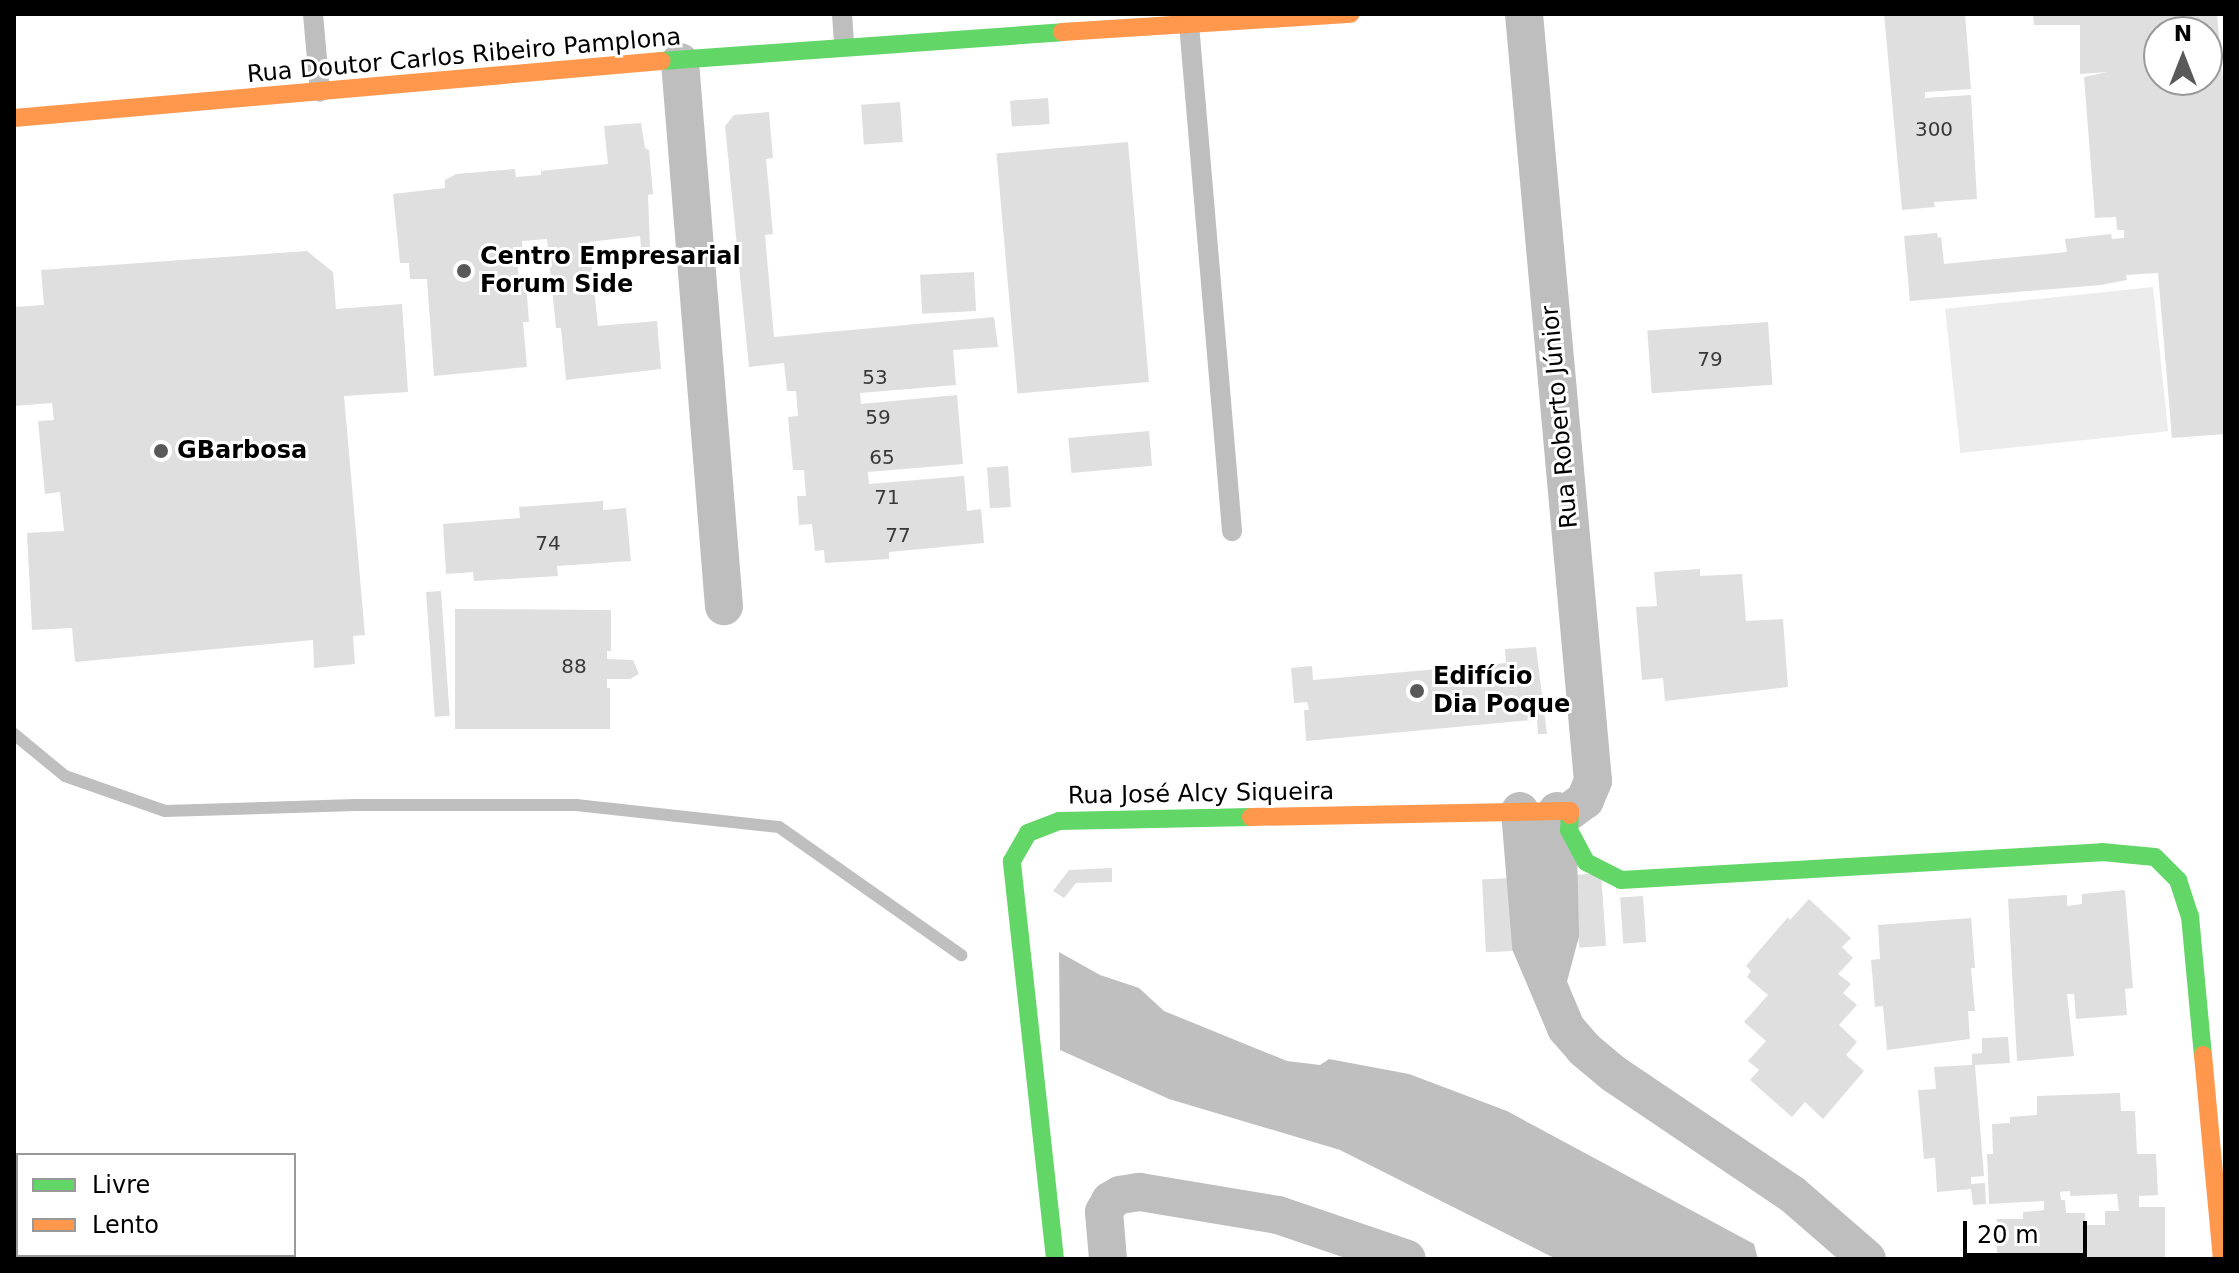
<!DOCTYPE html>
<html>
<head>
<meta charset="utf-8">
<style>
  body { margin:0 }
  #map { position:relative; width:2239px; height:1273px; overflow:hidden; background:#fff; font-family:"DejaVu Sans",sans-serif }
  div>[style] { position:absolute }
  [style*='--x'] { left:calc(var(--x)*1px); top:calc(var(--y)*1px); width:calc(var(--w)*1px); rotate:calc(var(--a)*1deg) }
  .green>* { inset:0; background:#ececec; transform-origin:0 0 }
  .water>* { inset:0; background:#bfbfbf }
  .stream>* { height:12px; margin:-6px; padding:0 6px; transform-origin:6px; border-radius:6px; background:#bfbfbf }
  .building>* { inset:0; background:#dfdfdf; transform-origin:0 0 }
  .lane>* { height:20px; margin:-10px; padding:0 10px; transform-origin:10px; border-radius:10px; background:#bebebe }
  .street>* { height:38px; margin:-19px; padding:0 19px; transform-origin:19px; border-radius:19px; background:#bebebe }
  .fast>* { height:18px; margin:-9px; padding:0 9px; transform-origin:9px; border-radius:9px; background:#63d668 }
  .slow>* { height:18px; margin:-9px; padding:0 9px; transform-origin:9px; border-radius:9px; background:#ff974d }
  .dots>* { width:22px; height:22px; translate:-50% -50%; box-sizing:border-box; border:4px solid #fff; border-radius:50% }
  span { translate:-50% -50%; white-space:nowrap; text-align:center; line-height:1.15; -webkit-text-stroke:6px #fff; paint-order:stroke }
  .number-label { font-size:20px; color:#383838 }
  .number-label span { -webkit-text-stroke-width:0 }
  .street-label { font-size:24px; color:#000 }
  .poi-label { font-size:24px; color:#000; font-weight:700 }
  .left { translate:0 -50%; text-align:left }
  .frame { position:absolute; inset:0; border:16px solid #000; pointer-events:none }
  .legend { position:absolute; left:16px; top:1153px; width:280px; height:104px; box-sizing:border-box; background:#fff; border:2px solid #999; margin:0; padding:10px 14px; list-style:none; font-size:24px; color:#000 }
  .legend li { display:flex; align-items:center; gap:16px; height:40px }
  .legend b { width:40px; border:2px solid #999 }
  .north { position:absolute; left:2143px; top:16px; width:80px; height:80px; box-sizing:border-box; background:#fff; border:2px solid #999; border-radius:50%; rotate:0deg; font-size:22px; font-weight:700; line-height:32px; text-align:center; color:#000 }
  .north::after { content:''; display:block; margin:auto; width:28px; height:36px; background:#595959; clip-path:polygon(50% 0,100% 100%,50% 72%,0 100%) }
  .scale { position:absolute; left:1963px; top:1221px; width:124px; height:36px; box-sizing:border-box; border:4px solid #000; border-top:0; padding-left:10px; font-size:24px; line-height:28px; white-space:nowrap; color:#000; -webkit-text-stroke:6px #fff; paint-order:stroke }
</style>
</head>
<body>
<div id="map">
  <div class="green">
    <i style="left:2153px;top:287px;width:145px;height:209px;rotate:84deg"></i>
  </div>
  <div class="water">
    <i style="clip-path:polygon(1059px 952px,1100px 975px,1139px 988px,1164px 1011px,1287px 1061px,1320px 1065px,1329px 1059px,1409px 1074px,1507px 1111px,1754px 1244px,1758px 1259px,1556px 1259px,1340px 1150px,1169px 1099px,1060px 1050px)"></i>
  </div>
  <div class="stream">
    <i style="--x:14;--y:734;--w:66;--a:39.5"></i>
    <i style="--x:65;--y:776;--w:106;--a:19.3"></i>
    <i style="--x:165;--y:811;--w:190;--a:-1.8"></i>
    <i style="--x:355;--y:805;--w:221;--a:0"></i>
    <i style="--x:576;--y:805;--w:204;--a:6.2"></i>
    <i style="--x:779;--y:827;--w:223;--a:35.1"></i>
  </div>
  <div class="building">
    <i style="clip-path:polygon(1884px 14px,1965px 14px,1971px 89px,1925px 92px,1925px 98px,1971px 95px,1977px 199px,1934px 202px,1935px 207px,1902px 210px)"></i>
    <i style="clip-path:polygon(evenodd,2033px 14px,2217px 14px,2225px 104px,2225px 434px,2172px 438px,2158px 273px,2126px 275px,2127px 280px,2101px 285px,1910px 301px,1904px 236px,1937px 233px,1938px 238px,1941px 237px,1944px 264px,2067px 252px,2065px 239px,2111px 234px,2112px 239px,2124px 238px,2124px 230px,2117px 230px,2116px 217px,2095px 218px,2084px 77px,2108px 72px,2080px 74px,2080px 25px,2034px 25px,2033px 14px,2159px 32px,2207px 32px,2207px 80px,2159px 80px,2159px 32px)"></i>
    <i style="left:1048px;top:98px;width:26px;height:38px;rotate:86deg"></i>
    <i style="left:900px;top:102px;width:40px;height:39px;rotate:86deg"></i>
    <i style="clip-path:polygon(769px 112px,773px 158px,766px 159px,773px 234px,765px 235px,774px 337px,994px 317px,998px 347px,953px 350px,956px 385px,860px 393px,861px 404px,957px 395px,963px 464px,868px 472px,869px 484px,964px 476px,967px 511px,981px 509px,984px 543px,889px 552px,889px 559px,825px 563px,824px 550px,815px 551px,812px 524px,799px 525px,797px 496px,806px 496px,804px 470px,793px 470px,788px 417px,798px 416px,796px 391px,787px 391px,784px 363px,749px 367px,725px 126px,734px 115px)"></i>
    <i style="clip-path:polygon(641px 123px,645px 148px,649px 150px,653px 194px,648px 195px,650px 248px,641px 248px,640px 236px,589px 242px,598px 326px,657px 321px,661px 369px,566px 380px,561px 328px,556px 328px,547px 239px,522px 241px,523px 256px,517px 257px,519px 282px,526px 281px,529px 322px,523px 322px,527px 367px,434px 376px,427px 279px,410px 279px,409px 263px,400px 263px,393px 194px,445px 188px,445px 180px,456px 174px,515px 169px,516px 177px,541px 175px,541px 171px,608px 164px,604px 126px)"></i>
    <i style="left:1128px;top:142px;width:241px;height:132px;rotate:85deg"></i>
    <i style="clip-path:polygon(307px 251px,333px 272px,336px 309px,402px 304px,408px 392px,344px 396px,365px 635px,353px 636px,355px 664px,314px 668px,313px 640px,75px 662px,72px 628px,32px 630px,27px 533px,64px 531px,60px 492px,45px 494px,38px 421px,54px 420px,52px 403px,14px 406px,14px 307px,44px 305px,41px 270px)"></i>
    <i style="left:974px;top:272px;width:39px;height:54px;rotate:87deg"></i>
    <i style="left:1768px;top:322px;width:63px;height:121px;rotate:86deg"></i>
    <i style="left:1149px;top:431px;width:35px;height:81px;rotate:85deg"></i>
    <i style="left:1008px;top:466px;width:41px;height:21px;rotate:86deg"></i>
    <i style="clip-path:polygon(603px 501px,603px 510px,626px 508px,631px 561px,557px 566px,558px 576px,474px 581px,473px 572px,446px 574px,443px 524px,520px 518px,519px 507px)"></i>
    <i style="clip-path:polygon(1700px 569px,1700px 576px,1742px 574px,1746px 621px,1783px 619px,1788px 687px,1665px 701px,1663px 678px,1642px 680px,1636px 607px,1657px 606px,1654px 572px)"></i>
    <i style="left:441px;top:591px;width:125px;height:15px;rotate:86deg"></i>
    <i style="clip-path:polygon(455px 609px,611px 610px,611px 651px,607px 651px,607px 659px,633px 660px,639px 674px,630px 679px,607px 679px,607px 688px,610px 688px,610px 729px,455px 729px)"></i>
    <i style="clip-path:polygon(1536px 647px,1547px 734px,1538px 734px,1537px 720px,1532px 720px,1306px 741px,1304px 710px,1309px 710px,1307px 702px,1294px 703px,1291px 668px,1312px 666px,1313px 680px,1506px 663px,1505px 649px)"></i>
    <i style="clip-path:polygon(1112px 868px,1112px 882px,1076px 883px,1064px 898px,1053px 891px,1069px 870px)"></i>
    <i style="left:1601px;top:873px;width:73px;height:27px;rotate:86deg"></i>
    <i style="left:1510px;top:878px;width:73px;height:28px;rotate:87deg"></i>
    <i style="clip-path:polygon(2125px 890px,2133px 988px,2125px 989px,2127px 1015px,2076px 1019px,2074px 994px,2067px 994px,2074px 1056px,2017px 1061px,2008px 899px,2067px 895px,2067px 906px,2082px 904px,2082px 894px)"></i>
    <i style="left:1643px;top:896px;width:46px;height:23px;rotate:86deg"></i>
    <i style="clip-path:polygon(1809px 899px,1851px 938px,1842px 947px,1853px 958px,1838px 974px,1851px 984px,1843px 993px,1857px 1005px,1839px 1025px,1857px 1042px,1846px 1055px,1864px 1071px,1823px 1119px,1805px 1102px,1792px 1117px,1750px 1080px,1759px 1070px,1748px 1061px,1766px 1041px,1744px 1022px,1768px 995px,1747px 977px,1751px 971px,1746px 966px,1788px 917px,1790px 920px)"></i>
    <i style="clip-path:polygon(1971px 918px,1975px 968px,1971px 968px,1975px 1011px,1968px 1011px,1970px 1039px,1887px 1050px,1883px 1006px,1875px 1007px,1871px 960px,1880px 959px,1878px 925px)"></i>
    <i style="clip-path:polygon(2008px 1037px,2010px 1063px,1975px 1065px,1984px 1176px,1971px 1177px,1971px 1184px,1985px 1183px,1986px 1204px,1973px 1205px,1971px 1189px,1937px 1192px,1935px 1158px,1924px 1159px,1918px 1090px,1936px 1089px,1934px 1067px,1972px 1065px,1972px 1054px,1982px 1053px,1982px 1038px)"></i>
    <i style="clip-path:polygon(evenodd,2120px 1093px,2121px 1111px,2135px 1111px,2137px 1154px,2156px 1154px,2158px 1195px,2139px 1196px,2139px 1207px,2165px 1207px,2165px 1257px,1997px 1259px,1997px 1219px,2023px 1219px,2023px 1212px,2044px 1210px,2044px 1201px,1989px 1204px,1987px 1154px,1993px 1154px,1992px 1124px,2010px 1123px,2010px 1117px,2037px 1115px,2037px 1096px,2120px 1093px,2070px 1191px,2070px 1196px,2117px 1194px,2119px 1211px,2105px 1211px,2105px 1225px,2085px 1225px,2085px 1213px,2066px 1213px,2065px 1200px,2061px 1200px,2060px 1192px,2070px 1191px)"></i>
  </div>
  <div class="lane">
    <i style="--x:313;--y:14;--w:78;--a:84.9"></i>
    <i style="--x:842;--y:14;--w:31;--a:86"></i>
    <i style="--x:1189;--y:24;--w:509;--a:85.15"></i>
  </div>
  <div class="street">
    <i style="--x:1524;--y:14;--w:770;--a:84.86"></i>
    <i style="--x:1593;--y:781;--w:21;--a:113"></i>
    <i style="--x:1585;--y:800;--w:19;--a:144"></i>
    <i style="--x:680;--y:62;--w:546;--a:85.38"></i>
    <i style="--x:1520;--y:811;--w:134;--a:85.3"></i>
    <i style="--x:1531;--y:945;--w:90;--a:67.1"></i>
    <i style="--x:1566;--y:1028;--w:28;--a:49"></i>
    <i style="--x:1584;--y:1049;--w:39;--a:40"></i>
    <i style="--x:1614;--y:1074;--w:215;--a:34"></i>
    <i style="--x:1792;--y:1194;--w:99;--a:40.9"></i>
    <i style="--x:1548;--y:979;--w:47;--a:-75.1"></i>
    <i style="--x:1560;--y:934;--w:123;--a:-91.4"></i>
    <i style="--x:1108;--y:1259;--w:47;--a:-94.9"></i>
    <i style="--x:1104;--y:1212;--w:13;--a:-61"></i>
    <i style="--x:1110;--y:1201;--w:12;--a:-31"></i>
    <i style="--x:1120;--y:1195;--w:20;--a:-9"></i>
    <i style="--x:1140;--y:1192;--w:140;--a:9.5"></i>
    <i style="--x:1278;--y:1215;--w:136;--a:18.8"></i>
  </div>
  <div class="fast">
    <i style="--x:661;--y:61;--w:402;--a:-4.1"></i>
    <i style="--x:1570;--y:815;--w:15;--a:94"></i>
    <i style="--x:1569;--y:830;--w:36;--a:62"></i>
    <i style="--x:1586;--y:862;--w:39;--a:27"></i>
    <i style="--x:1621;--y:880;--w:482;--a:-3.3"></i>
    <i style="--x:2102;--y:852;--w:53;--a:5.4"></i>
    <i style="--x:2155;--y:857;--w:33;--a:45"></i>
    <i style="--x:2178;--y:880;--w:38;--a:72"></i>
    <i style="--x:2190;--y:916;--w:140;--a:84.7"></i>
    <i style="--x:1055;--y:1259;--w:400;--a:-96.2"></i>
    <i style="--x:1012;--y:861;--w:32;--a:-60"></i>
    <i style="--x:1028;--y:833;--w:33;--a:-21"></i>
    <i style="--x:1059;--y:821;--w:192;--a:-1.2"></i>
  </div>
  <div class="slow">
    <i style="--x:1062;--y:32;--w:289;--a:-3.6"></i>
    <i style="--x:14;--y:118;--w:650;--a:-5.03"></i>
    <i style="--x:1251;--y:817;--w:306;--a:-1.1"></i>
    <i style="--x:1557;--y:811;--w:13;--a:0"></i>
    <i style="--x:1570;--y:811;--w:4;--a:90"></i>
    <i style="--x:2203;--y:1055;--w:205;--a:84.7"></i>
  </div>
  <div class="dots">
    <i style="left:464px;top:271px;background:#595959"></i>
    <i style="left:161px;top:451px;background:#595959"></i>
    <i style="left:1417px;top:691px;background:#595959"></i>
  </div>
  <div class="number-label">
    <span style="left:1934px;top:129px">300</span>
    <span style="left:1710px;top:359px">79</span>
    <span style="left:875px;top:377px">53</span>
    <span style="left:878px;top:417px">59</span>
    <span style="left:882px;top:457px">65</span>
    <span style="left:887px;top:497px">71</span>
    <span style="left:898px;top:535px">77</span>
    <span style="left:548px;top:543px">74</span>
    <span style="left:574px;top:666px">88</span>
  </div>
  <div class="street-label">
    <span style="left:464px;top:56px;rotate:-5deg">Rua Doutor Carlos Ribeiro Pamplona</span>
    <span style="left:1560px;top:417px;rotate:-95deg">Rua Roberto Júnior</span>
    <span style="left:1201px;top:794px;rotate:-1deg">Rua José Alcy Siqueira</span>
  </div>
  <div class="poi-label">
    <span class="left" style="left:480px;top:271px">Centro Empresarial<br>Forum Side</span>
    <span class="left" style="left:177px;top:451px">GBarbosa</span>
    <span class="left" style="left:1433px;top:691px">Edifício<br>Dia Poque</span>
  </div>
  <div class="frame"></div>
  <ul class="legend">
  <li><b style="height:10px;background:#63d668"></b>Livre</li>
  <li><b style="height:10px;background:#ff974d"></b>Lento</li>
  </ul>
  <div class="north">N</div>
  <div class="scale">20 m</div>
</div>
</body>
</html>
